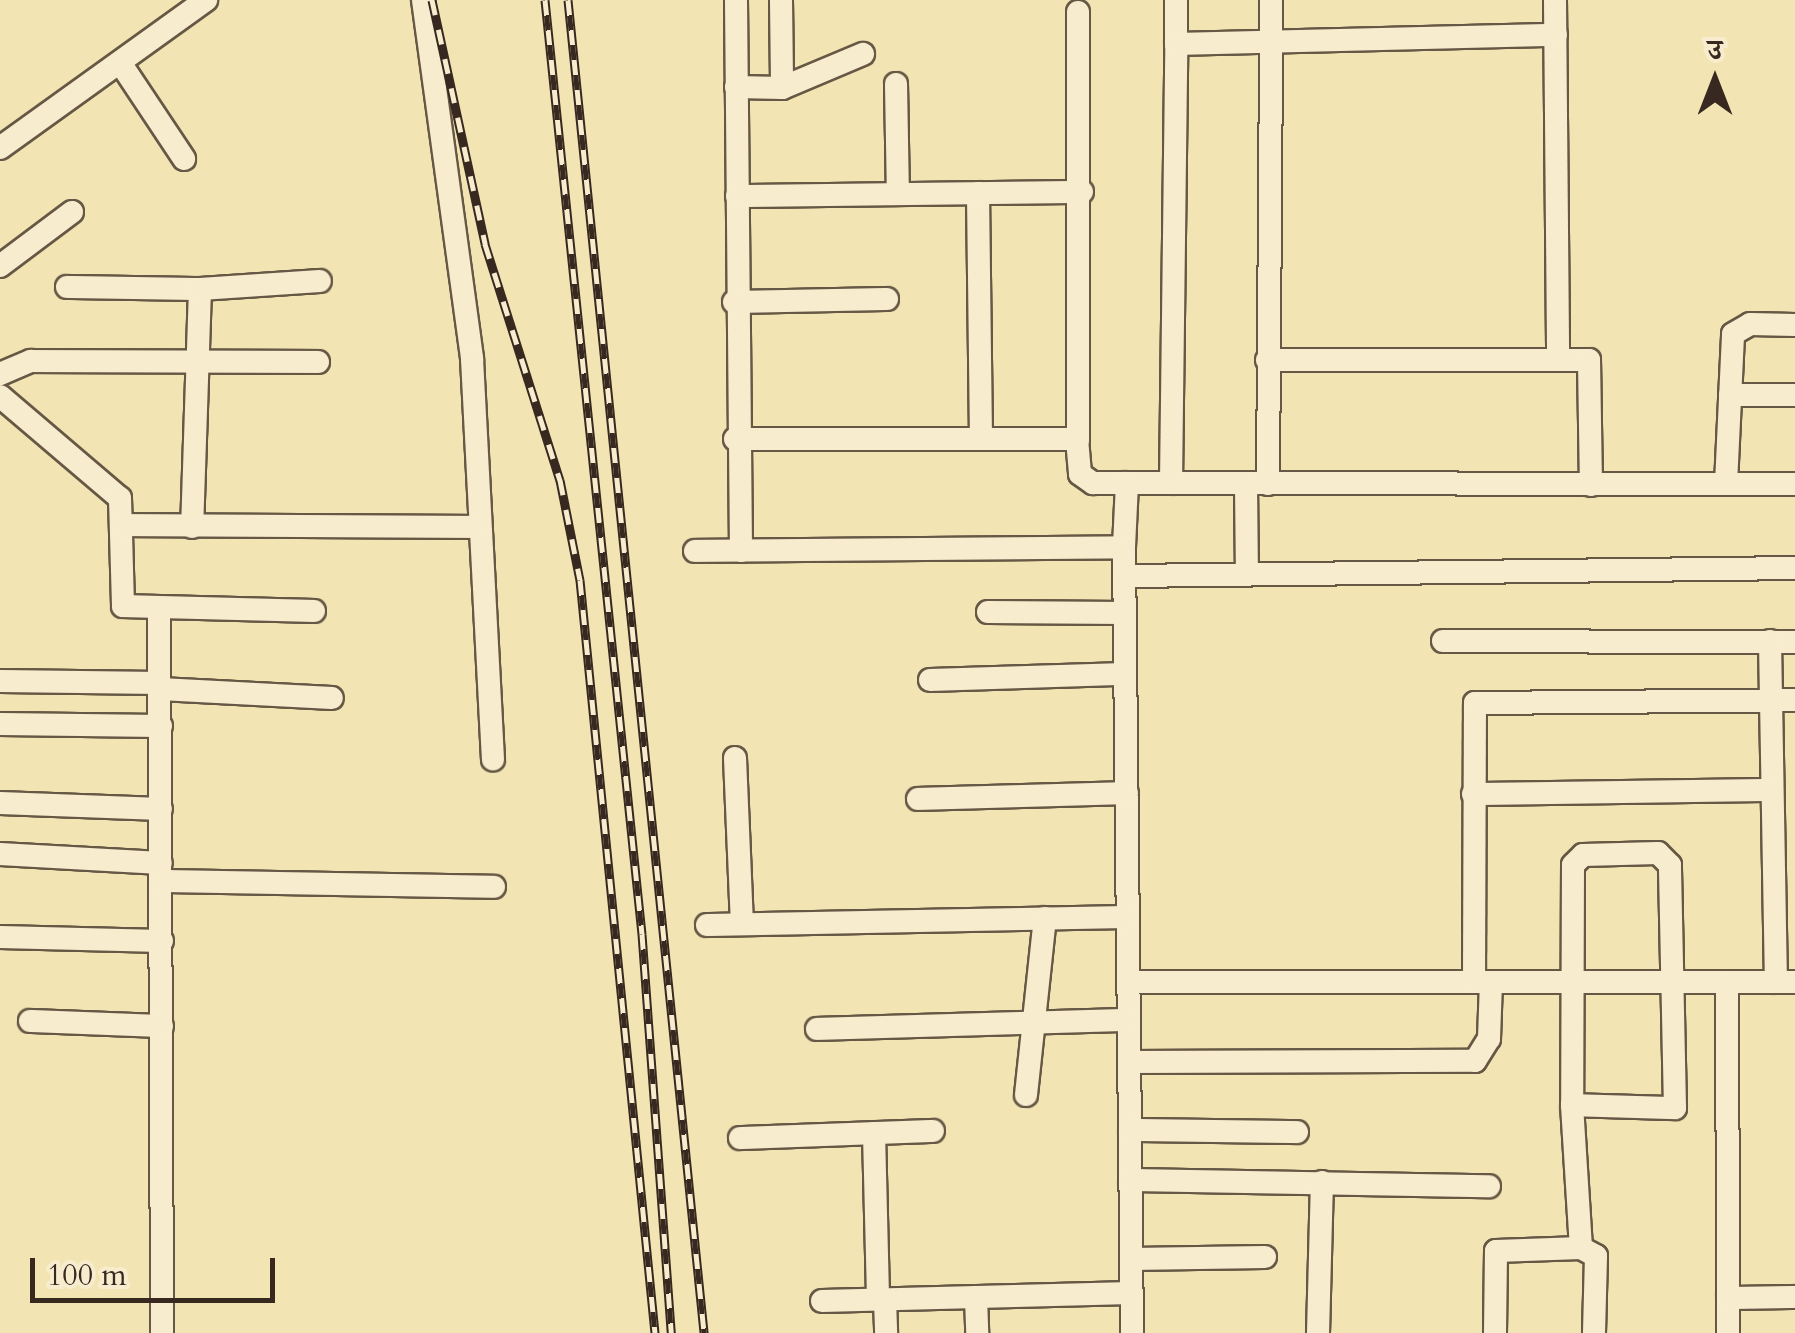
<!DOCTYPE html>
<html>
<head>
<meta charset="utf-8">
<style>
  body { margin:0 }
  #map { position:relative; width:1795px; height:1333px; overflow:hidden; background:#f3e4b3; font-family:Cardo,"Noto Serif Devanagari",serif }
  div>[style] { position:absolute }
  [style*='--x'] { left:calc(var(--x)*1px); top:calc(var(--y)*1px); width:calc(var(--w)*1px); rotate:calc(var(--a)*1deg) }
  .roads { filter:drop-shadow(2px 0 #665845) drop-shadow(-2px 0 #665845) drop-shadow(0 2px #665845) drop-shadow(0 -2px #665845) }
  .minor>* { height:22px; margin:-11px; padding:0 11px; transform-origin:11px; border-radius:11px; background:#f7edce }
  .rail>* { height:9px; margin-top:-4.5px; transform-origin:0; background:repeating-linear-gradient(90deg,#f7edce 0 15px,#372920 0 30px); box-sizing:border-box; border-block:2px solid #372920 }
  span { translate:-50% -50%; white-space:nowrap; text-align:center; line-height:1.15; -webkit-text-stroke:10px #f7edce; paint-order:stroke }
  .north { position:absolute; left:1665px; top:30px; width:100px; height:100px; -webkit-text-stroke:8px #f7edce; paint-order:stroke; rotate:0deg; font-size:28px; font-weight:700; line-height:40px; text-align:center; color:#372920 }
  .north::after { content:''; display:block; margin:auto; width:35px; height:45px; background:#372920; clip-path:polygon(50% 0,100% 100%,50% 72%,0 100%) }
  .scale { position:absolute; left:30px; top:1258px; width:245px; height:45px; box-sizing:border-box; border:5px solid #372920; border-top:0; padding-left:12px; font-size:30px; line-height:35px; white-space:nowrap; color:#372920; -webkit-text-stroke:8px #f7edce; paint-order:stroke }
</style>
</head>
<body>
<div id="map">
  <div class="roads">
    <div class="minor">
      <i style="--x:423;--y:0;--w:362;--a:82.2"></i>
      <i style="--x:472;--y:359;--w:401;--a:87"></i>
      <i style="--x:736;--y:0;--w:551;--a:89.48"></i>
      <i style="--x:781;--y:0;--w:88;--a:89.3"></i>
      <i style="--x:1176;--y:0;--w:44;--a:90"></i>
      <i style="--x:1555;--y:0;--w:359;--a:89.5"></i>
      <i style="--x:121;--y:64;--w:114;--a:56.4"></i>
      <i style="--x:896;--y:84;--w:110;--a:89"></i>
      <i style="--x:736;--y:87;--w:46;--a:1.2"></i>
      <i style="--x:782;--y:88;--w:88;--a:-22.8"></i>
      <i style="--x:0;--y:148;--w:254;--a:-35.7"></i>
      <i style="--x:978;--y:193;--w:245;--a:89.3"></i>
      <i style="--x:737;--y:196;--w:345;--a:-0.7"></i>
      <i style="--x:0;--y:266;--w:90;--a:-36.9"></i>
      <i style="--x:67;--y:287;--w:133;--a:0.9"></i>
      <i style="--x:200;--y:289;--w:238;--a:91.9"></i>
      <i style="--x:200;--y:289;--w:120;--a:-3.8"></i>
      <i style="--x:734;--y:302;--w:153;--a:-1.1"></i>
      <i style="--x:1267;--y:360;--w:322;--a:0"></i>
      <i style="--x:1589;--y:360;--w:125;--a:89.1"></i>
      <i style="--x:0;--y:374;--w:34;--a:-23"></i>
      <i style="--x:31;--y:361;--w:287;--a:0.2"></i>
      <i style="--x:1730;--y:395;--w:65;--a:0"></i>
      <i style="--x:0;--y:396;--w:157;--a:40.4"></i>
      <i style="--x:120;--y:498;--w:108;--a:88.4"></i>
      <i style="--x:123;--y:606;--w:191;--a:1.5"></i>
      <i style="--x:735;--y:439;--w:342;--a:0"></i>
      <i style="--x:1077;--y:439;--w:35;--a:85"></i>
      <i style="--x:1080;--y:474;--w:16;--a:35"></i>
      <i style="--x:1093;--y:483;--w:702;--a:0.08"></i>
      <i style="--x:1078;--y:440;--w:428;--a:-90"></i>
      <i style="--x:1171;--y:483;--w:439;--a:-89.3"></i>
      <i style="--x:1176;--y:44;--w:380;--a:-1.4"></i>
      <i style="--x:1246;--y:484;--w:89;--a:89.4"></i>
      <i style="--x:1268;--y:484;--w:484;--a:-89.6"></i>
      <i style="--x:1726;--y:484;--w:150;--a:-87.3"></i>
      <i style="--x:1733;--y:334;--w:20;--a:-30"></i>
      <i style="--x:1750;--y:324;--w:45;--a:1.3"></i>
      <i style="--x:123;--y:525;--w:352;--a:0.3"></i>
      <i style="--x:1124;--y:547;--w:64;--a:-87.3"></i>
      <i style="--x:695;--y:551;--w:429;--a:-0.5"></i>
      <i style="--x:1124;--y:547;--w:786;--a:89.42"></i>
      <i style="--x:1125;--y:576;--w:670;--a:-0.68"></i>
      <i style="--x:159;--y:608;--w:725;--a:89.76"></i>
      <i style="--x:988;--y:612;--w:137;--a:0.4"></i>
      <i style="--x:1443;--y:641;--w:352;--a:0.2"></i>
      <i style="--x:1770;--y:641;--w:341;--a:89"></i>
      <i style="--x:930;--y:680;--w:195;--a:-1.8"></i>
      <i style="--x:0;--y:681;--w:160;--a:0.7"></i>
      <i style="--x:160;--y:689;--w:172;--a:3"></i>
      <i style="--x:0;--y:724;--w:161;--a:0.7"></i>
      <i style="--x:735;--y:758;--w:166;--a:87.6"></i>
      <i style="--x:1473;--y:794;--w:298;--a:-0.8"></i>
      <i style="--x:918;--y:799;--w:209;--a:-1.6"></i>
      <i style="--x:0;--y:803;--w:161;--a:2.1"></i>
      <i style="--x:0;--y:854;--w:161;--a:3.2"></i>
      <i style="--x:162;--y:881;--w:332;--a:1"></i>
      <i style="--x:707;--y:925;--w:421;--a:-1.1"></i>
      <i style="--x:0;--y:937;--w:162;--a:1.4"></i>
      <i style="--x:1129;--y:982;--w:666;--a:0"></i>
      <i style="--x:1474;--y:982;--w:279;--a:-89.8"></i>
      <i style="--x:1475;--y:703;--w:320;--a:-0.5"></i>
      <i style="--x:1727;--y:983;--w:350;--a:89.8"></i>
      <i style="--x:30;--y:1021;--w:132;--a:2.2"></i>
      <i style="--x:817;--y:1029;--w:312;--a:-1.7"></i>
      <i style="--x:1129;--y:1062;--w:346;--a:-0.2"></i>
      <i style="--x:1475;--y:1061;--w:26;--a:-58"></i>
      <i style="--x:1489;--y:1039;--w:57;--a:-88"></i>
      <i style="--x:1026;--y:1095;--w:178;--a:-83.9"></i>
      <i style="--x:1572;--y:1105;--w:103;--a:1.7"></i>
      <i style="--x:1675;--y:1108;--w:243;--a:-91.2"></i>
      <i style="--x:1670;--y:865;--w:17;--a:-135"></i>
      <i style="--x:1658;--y:853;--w:75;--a:178.5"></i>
      <i style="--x:1583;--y:855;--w:14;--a:135"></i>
      <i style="--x:1573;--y:865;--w:240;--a:90.2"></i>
      <i style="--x:1572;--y:1105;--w:143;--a:86.4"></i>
      <i style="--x:1581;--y:1248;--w:17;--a:28"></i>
      <i style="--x:1596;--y:1256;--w:77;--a:91.5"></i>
      <i style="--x:1130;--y:1130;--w:167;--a:0.7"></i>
      <i style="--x:874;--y:1133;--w:167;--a:88.6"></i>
      <i style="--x:740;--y:1138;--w:193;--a:-2.1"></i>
      <i style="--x:1130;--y:1180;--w:359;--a:1"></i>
      <i style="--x:1131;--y:1259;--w:134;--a:-0.9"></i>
      <i style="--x:976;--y:1297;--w:36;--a:88"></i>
      <i style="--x:1728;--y:1298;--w:67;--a:-0.9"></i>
      <i style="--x:885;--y:1300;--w:33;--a:88"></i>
      <i style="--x:822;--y:1301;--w:309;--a:-1.5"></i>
      <i style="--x:1318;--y:1333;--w:151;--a:-88.5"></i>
      <i style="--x:1495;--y:1333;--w:82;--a:-89.3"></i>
      <i style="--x:1496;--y:1251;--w:85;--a:-2"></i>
    </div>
  </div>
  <div class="rail">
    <i style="--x:432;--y:0;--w:250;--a:77.7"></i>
    <i style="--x:485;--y:244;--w:248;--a:72.4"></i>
    <i style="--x:560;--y:480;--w:102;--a:78.7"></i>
    <i style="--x:580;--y:580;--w:757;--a:84.31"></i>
    <i style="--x:545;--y:0;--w:939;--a:84.07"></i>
    <i style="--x:642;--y:934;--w:400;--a:85.8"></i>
    <i style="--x:568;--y:0;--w:1340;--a:84.17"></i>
  </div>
  <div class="north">उ</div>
  <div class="scale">100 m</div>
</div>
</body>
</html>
